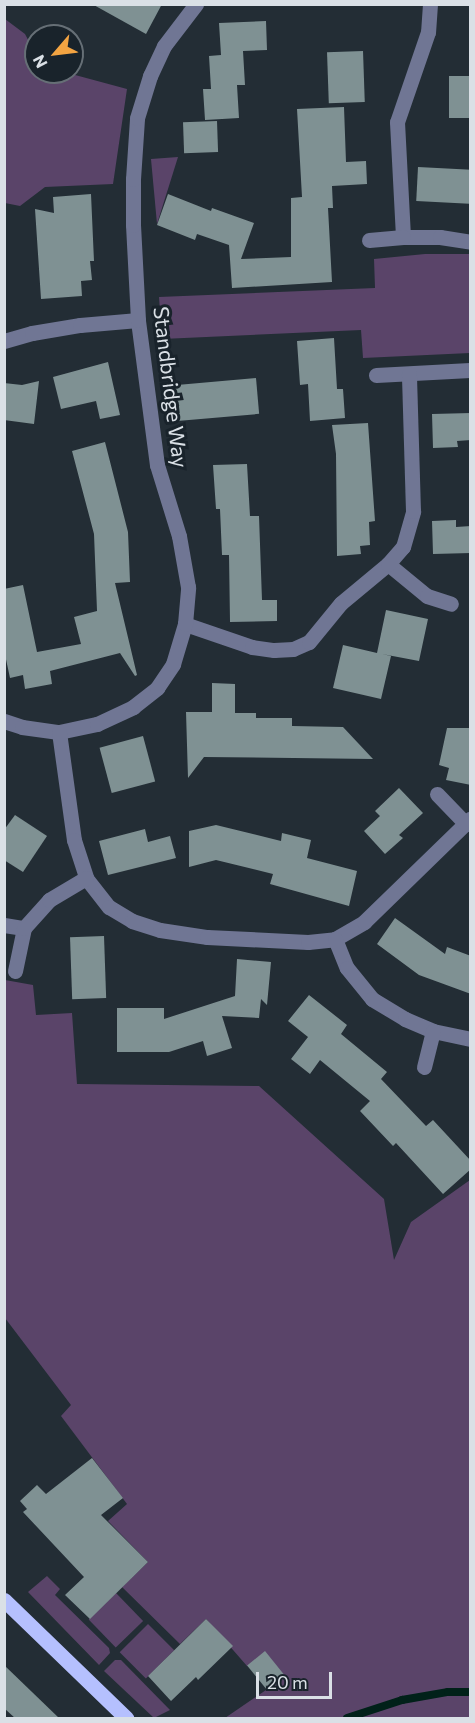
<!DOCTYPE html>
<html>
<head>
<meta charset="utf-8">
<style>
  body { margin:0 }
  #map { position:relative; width:475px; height:1723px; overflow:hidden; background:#232d35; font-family:Commissioner,sans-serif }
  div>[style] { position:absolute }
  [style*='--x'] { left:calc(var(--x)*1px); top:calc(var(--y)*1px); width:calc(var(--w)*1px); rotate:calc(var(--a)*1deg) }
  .green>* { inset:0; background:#5a4469; transform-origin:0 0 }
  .stream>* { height:8px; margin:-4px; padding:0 4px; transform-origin:4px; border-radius:4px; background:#012119 }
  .building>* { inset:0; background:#7f9193; transform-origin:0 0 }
  .minor>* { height:15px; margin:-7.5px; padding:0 7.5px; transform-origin:7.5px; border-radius:7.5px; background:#707694 }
  .major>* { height:15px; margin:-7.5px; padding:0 7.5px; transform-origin:7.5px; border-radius:7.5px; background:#b5c0fe }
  span { translate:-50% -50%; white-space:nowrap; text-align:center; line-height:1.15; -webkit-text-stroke:6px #19232b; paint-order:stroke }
  .street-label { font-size:21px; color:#dae0e6 }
  .frame { position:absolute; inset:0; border:6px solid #dae0e6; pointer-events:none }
  .north { position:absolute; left:24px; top:24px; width:60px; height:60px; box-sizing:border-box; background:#19232b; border:2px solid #666f76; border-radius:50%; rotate:242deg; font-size:16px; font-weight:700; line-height:24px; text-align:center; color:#dae0e6 }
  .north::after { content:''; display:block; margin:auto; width:21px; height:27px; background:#f3a442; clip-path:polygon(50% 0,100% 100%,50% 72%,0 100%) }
  .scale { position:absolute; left:256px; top:1672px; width:76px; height:27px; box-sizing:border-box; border:3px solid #dae0e6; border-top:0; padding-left:8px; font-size:18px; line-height:21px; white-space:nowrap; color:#dae0e6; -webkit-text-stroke:4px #19232b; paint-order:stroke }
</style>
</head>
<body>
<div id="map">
  <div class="green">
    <i style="clip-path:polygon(5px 19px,25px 34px,36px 55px,36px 72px,64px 72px,127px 89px,113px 184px,45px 187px,20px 206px,5px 203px)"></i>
    <i style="clip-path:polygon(178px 157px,157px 224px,151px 159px)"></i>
    <i style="clip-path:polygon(425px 254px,470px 254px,470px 353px,363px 358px,361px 330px,162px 339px,159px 297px,375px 288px,374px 259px)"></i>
    <i style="clip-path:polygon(5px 980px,33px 985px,36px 1015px,72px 1013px,77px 1084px,259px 1086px,384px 1199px,394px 1260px,411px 1222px,470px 1180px,470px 1718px,225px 1718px,285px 1677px,247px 1666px,206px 1619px,180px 1644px,122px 1587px,148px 1562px,108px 1521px,127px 1504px,61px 1416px,71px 1405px,5px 1318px)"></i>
    <i style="clip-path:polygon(47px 1576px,60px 1589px,55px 1595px,109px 1648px,110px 1653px,99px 1665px,28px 1592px)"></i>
    <i style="left:116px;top:1593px;width:39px;height:38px;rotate:46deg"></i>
    <i style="left:148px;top:1624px;width:37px;height:40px;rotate:45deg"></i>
    <i style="clip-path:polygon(115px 1660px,121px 1660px,170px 1710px,154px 1718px,104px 1671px)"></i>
  </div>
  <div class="stream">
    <i style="--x:347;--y:1718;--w:58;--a:-18.1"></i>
    <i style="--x:402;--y:1700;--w:47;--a:-9.9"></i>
    <i style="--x:448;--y:1692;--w:22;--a:0"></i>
  </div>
  <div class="building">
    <i style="clip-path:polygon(92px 4px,162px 4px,146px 34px)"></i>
    <i style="clip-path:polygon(266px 21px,267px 50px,243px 51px,245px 85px,237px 85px,239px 118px,205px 120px,203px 89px,211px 89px,209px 56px,221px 55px,219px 23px)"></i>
    <i style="left:363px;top:51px;width:51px;height:36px;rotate:88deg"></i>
    <i style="left:471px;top:76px;width:42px;height:22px;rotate:90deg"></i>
    <i style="clip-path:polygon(344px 107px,346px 162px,366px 161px,367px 184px,332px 186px,333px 208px,328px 208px,332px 282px,232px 288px,229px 245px,197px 234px,195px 240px,157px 225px,168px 194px,211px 211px,212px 208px,254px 223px,241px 259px,291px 257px,291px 198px,302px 197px,297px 109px)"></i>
    <i style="left:217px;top:121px;width:31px;height:34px;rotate:88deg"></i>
    <i style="left:418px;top:167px;width:53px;height:34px;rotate:3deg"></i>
    <i style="clip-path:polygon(91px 194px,94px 261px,90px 261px,92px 280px,81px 281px,82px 296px,41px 299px,35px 209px,54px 213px,53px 197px)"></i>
    <i style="clip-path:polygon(334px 338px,337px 389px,343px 389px,345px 418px,310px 421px,308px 384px,300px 385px,297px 341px)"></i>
    <i style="clip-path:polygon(108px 362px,120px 415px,100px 419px,96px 401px,61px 409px,53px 377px)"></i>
    <i style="left:256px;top:378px;width:36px;height:85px;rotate:85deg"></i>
    <i style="clip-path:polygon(39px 381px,34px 424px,4px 420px,4px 383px,22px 385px)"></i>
    <i style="clip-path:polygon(471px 413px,471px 440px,457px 441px,458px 447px,433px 448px,432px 414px)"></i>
    <i style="clip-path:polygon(368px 423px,375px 521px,369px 522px,370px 545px,360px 546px,361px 554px,337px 556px,336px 454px,332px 425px)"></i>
    <i style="clip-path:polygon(105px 442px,128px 532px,130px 582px,115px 583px,137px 675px,135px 676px,120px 653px,50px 671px,52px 684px,25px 689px,23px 675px,10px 678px,4px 650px,4px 589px,23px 585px,37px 652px,81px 644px,74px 617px,97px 611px,94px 534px,72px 451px)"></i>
    <i style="clip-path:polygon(247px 464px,250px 516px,259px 516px,262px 600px,277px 600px,277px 621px,230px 622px,229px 555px,222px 555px,220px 509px,216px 509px,213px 465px)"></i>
    <i style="clip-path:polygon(456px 520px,456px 527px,471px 526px,471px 553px,433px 554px,432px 521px)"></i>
    <i style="clip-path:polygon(386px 610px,428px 619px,419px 661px,382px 654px,391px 656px,381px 699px,333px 688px,343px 645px,377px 653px)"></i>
    <i style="clip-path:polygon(212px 683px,235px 684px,235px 713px,256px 713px,256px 718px,292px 718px,292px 726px,343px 727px,373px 759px,204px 757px,188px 778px,186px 712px,212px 712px)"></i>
    <i style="clip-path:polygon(447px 728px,471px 728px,471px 785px,446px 780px,449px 768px,439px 765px)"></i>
    <i style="left:143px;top:736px;width:47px;height:45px;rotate:75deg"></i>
    <i style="clip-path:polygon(399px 788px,423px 813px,399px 835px,403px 838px,385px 854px,364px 831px,380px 816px,375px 811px)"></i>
    <i style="clip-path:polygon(15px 815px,47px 836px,23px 872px,4px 860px,4px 830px)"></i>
    <i style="clip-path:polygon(216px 825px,281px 841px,282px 833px,311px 840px,307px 858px,357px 871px,349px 906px,270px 884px,273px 874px,216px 860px,189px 867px,189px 831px)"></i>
    <i style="clip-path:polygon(145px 829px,148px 842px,170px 836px,176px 858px,108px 875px,99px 841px)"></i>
    <i style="clip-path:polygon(395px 918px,445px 954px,447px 947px,471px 956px,471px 994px,419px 975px,377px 944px)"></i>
    <i style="left:104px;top:936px;width:62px;height:34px;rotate:88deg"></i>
    <i style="clip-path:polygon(237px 959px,271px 962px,267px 1005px,261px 999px,259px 1018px,222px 1016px,232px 1048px,207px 1056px,203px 1041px,169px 1052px,117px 1052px,117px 1008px,164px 1008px,164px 1019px,235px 996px)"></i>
    <i style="clip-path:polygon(309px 995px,347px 1025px,341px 1034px,387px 1072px,381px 1079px,426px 1126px,433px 1120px,471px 1161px,471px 1169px,443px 1194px,396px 1143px,393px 1146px,360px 1111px,370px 1101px,320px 1060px,310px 1074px,291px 1059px,308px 1037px,288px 1021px)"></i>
    <i style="clip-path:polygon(92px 1458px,123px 1498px,101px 1515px,148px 1562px,90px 1619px,65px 1595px,84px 1577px,23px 1512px,27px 1509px,20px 1501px,37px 1485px,46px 1494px)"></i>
    <i style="clip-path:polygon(206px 1619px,233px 1646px,198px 1680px,196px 1677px,171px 1701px,148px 1676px)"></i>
    <i style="left:265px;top:1651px;width:33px;height:23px;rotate:51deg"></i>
    <i style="clip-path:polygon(4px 1665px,60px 1719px,16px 1719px,4px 1708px)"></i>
  </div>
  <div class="minor">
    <i style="--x:430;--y:4;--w:28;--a:94"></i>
    <i style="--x:428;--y:32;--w:95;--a:109"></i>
    <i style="--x:397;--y:122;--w:115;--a:87"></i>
    <i style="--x:403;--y:237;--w:37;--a:0"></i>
    <i style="--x:440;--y:237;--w:30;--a:9"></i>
    <i style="--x:369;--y:240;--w:34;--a:-5"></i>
    <i style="--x:4;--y:341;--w:29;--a:-16"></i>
    <i style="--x:32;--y:333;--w:49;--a:-9.5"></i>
    <i style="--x:80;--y:325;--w:58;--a:-4.9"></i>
    <i style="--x:376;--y:375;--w:94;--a:-3"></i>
    <i style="--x:388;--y:564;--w:50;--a:39.4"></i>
    <i style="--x:427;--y:596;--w:25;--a:18"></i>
    <i style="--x:185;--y:624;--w:71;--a:18.9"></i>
    <i style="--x:252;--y:647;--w:22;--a:8"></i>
    <i style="--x:274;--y:650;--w:19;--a:-3"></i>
    <i style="--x:293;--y:649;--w:17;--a:-24"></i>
    <i style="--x:309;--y:642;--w:50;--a:-50.6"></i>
    <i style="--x:341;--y:603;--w:61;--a:-39.7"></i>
    <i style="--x:388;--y:564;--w:23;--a:-49"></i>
    <i style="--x:403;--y:547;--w:37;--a:-74"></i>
    <i style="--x:413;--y:511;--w:137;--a:-91.7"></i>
    <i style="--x:4;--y:721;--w:19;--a:18"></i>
    <i style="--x:22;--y:727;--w:37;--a:8"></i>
    <i style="--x:59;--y:732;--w:39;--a:-12"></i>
    <i style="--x:97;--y:724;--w:40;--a:-25"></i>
    <i style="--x:133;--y:707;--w:31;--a:-38"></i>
    <i style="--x:157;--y:688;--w:29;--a:-56"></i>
    <i style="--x:173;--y:664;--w:42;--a:-73.3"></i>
    <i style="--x:185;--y:624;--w:37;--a:-85"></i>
    <i style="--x:188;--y:587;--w:52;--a:-100"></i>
    <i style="--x:179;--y:536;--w:74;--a:-107.2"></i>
    <i style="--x:157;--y:465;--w:146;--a:-97.5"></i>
    <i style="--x:138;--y:320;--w:95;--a:-93"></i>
    <i style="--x:133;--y:225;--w:46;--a:-90"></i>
    <i style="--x:133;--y:179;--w:61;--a:-86.2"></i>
    <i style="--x:137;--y:118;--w:44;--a:-72.8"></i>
    <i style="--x:150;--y:76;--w:33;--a:-65"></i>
    <i style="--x:164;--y:46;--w:53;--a:-52.7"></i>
    <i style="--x:59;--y:732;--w:109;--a:82.1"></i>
    <i style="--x:74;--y:840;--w:40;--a:72"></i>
    <i style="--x:86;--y:878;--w:37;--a:52"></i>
    <i style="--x:109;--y:907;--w:27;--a:31"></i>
    <i style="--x:132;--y:921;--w:29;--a:18"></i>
    <i style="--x:160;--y:930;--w:48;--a:8.5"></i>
    <i style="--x:207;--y:937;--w:101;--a:2.8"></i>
    <i style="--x:308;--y:942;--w:27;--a:-6"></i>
    <i style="--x:335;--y:939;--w:34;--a:-30"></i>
    <i style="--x:364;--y:922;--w:148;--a:-44.2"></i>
    <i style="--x:437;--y:794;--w:42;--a:46"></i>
    <i style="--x:4;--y:925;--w:20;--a:9"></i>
    <i style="--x:335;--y:939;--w:31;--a:68"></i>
    <i style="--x:347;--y:968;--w:40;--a:51"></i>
    <i style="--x:372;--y:999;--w:39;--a:31"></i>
    <i style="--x:405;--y:1019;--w:30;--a:23"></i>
    <i style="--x:433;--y:1031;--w:38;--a:12"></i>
    <i style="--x:15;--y:971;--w:44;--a:-78.2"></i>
    <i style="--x:24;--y:928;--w:38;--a:-48"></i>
    <i style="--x:49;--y:900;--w:43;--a:-30.7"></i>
    <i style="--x:424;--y:1067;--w:37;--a:-76"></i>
  </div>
  <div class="major">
    <i style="--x:4;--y:1600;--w:170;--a:44"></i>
  </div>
  <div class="street-label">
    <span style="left:171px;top:387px;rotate:83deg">Standbridge Way</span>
  </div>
  <div class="frame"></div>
  <div class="north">N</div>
  <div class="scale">20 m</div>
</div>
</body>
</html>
